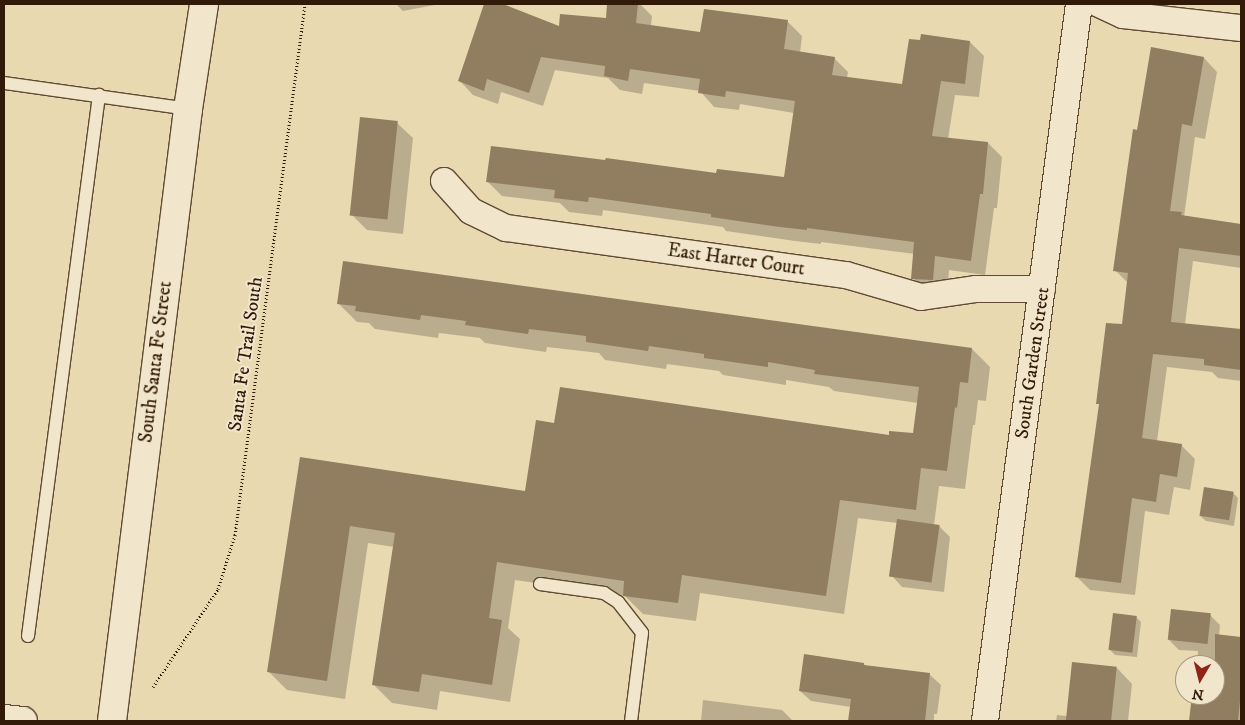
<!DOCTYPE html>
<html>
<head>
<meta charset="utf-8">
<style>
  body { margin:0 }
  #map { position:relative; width:1245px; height:725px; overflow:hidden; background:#e9d9b1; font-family:"IM FELL DW Pica",serif }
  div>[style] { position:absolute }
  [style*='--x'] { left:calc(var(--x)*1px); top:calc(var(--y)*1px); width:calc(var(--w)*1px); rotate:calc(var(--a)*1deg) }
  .shadow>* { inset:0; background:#0003 }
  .building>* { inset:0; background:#917d60; transform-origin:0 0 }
  .path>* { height:3px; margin-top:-1.5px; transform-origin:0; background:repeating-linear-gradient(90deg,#321a08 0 1px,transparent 0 3.5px) }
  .roads { filter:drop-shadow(1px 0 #604a32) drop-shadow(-1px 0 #604a32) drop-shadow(0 1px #604a32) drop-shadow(0 -1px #604a32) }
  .lane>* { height:12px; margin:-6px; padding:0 6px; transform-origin:6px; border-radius:6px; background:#f1e6cc }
  .street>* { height:26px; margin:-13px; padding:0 13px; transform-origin:13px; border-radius:13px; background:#f1e6cc }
  .secondary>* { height:28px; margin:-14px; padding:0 14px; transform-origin:14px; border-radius:14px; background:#f1e6cc }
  span { translate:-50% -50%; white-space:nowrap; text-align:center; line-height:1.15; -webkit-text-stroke:4px #f1e6cc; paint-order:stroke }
  .street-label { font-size:19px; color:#321a08 }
  .frame { position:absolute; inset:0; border:5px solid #321a08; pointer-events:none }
  .north { position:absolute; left:1175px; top:655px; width:50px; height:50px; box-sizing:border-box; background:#f1e6cc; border:1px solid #a5947e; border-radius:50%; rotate:188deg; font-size:14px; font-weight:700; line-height:20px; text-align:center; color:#321a08 }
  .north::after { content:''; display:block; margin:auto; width:18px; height:22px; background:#8f2418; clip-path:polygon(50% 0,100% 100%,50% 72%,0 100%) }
</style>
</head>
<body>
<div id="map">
  <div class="shadow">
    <i style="clip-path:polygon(396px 4px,440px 4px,403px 11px)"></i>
    <i style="clip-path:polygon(485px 4px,499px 4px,560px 28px,607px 20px,608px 4px,640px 4px,652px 16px,651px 26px,701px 33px,788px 22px,802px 36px,800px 53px,834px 58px,848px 72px,847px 78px,903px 85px,970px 42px,984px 56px,979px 97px,955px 95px,948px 139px,988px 143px,1002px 157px,997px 208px,994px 208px,985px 275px,949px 270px,947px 294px,927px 292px,913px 278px,915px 254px,821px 242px,821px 244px,795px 241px,726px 231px,723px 227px,603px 210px,602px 216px,569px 212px,560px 203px,502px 196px,487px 181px,717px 175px,785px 178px,794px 113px,740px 104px,739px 110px,714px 107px,700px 91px,644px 83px,642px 94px,620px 90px,608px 78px,555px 70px,543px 106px,501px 92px,498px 104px,473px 95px,459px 80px)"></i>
    <i style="clip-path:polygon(1204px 58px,1217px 72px,1205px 139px,1195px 137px,1184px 217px,1241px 225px,1241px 268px,1193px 261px,1185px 324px,1241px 330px,1241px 381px,1218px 378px,1212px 372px,1167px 367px,1157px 441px,1181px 445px,1195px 459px,1190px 490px,1174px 487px,1169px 515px,1145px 511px,1135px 595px,1090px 590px,1076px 576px,1100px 405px,1098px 403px,1123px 326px,1128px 283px,1115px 270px,1138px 131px)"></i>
    <i style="clip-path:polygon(397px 123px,413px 138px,403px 234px,367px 230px,351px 214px)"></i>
    <i style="clip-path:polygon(338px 303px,972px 349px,990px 367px,986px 401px,978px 400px,975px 425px,973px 425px,965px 489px,939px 486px,934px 525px,939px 526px,950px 537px,944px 592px,902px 587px,892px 576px,897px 523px,858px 518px,844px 614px,700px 593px,696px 621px,643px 614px,625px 596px,515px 580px,508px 628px,520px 639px,510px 702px,440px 691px,437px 710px,392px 703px,373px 684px,394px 547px,368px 543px,345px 699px,287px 690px,269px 672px,301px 458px,526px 493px,555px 424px,890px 436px,914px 435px,918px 403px,834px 391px,829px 387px,786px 380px,786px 385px,723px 375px,719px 371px,667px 364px,666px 369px,605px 360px,599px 353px,547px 347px,546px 352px,485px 343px,480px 338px,439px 333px,438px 338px,375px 329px,369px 323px,357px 322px)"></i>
    <i style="clip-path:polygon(1233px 493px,1238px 498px,1234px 526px,1206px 521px,1200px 516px)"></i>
    <i style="clip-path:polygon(1210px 615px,1220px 625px,1219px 636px,1241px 639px,1241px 721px,1190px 721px,1193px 695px,1215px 695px,1215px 665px,1197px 665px,1198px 651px,1179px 650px,1169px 640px)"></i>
    <i style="clip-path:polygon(1136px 617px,1141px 622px,1137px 657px,1115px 655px,1110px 650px)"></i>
    <i style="clip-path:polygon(864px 664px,866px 667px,930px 675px,941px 685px,937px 714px,934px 714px,934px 721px,849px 721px,851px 707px,811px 701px,800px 691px)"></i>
    <i style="clip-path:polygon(1117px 668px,1132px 684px,1128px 721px,1056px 721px,1057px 715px,1066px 716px)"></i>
    <i style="clip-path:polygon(703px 700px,782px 710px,793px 721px,701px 721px)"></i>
  </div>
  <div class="building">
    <i style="clip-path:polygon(484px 4px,503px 4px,559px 26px,560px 14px,606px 18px,607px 4px,638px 4px,636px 23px,700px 32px,704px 9px,788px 20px,784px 49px,835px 57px,832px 75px,902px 84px,909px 39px,920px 40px,921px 34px,970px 41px,965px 84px,941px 81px,932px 136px,988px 142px,983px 194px,980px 194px,971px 261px,935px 256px,933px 280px,911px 279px,914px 242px,807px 228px,807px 230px,780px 227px,711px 217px,711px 214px,589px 197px,588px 202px,554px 198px,555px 190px,486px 182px,491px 146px,605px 160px,606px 158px,716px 173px,717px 169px,784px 177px,795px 101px,726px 91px,725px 97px,698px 93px,700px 79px,630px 69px,628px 81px,604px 76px,605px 66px,541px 57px,529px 93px,487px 79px,484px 91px,458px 81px)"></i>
    <i style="clip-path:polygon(1151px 47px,1204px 57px,1192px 126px,1182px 124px,1170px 211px,1182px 212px,1181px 215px,1241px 224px,1241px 256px,1179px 248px,1171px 322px,1241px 329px,1241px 370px,1204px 365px,1204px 359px,1153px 354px,1142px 438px,1182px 444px,1177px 477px,1160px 474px,1156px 502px,1132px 498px,1121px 583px,1075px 577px,1099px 404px,1096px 404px,1106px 323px,1122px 324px,1128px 273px,1113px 271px,1133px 129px,1137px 130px)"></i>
    <i style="left:360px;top:117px;width:38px;height:99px;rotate:6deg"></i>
    <i style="clip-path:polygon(343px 261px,972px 348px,968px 383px,960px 382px,957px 408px,955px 407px,947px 471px,921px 468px,916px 510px,840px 500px,826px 596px,682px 575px,678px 603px,623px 596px,624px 581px,497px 562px,489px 618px,502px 620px,492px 685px,422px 674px,419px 692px,372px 685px,395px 533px,350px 526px,327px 681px,267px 672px,300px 457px,525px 491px,536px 420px,554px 423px,560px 387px,889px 435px,889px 431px,913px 433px,919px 387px,814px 374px,815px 370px,768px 362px,768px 367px,704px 358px,704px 354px,649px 346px,648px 351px,586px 342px,586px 336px,529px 329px,528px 334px,465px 325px,466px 321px,421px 315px,420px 320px,355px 311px,356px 306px,337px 304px)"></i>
    <i style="left:1204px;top:487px;width:30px;height:29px;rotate:9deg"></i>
    <i style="left:897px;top:519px;width:43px;height:58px;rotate:8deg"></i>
    <i style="left:1171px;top:609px;width:40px;height:31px;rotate:6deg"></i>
    <i style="left:1113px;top:613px;width:24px;height:37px;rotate:7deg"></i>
    <i style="clip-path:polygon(1215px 634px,1241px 637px,1241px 691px,1238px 721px,1189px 721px,1192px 695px,1215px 695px)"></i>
    <i style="clip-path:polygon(804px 654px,864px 663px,864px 665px,930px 673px,925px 721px,848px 721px,851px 699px,799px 691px)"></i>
    <i style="left:1072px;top:662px;width:45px;height:59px;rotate:6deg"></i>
  </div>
  <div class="path">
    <i style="--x:153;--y:687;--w:118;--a:-56.4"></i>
    <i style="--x:218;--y:589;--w:57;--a:-72.5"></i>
    <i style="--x:235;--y:535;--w:536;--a:-82.49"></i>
  </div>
  <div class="roads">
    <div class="lane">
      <i style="--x:4;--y:83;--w:186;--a:8"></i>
      <i style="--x:540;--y:584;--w:65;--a:8"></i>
      <i style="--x:604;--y:593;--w:17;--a:33"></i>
      <i style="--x:618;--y:602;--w:39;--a:52"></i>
      <i style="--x:642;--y:633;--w:89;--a:97.1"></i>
      <i style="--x:28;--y:636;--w:546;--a:-82.52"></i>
    </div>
    <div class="street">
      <i style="--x:1099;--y:4;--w:26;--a:25"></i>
      <i style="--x:1123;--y:15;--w:119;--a:6.3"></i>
      <i style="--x:444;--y:181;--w:40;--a:48"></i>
      <i style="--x:471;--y:211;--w:39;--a:26"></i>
      <i style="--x:506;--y:228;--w:343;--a:7.9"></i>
      <i style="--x:846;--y:275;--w:78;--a:16.3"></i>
      <i style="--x:921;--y:297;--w:56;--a:-8.3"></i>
      <i style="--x:976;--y:289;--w:66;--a:0"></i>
      <i style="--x:985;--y:721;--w:723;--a:-82.53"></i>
    </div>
    <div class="secondary">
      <i style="--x:4;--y:719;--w:19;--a:6"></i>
      <i style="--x:112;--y:721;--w:617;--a:-82.92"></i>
      <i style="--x:188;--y:109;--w:106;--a:-81.3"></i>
    </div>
  </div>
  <div class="street-label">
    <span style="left:736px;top:260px;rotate:8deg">East Harter Court</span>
    <span style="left:246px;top:354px;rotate:-82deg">Santa Fe Trail South</span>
    <span style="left:156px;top:362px;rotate:-83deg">South Santa Fe Street</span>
    <span style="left:1033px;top:363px;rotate:-82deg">South Garden Street</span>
  </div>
  <div class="frame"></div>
  <div class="north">N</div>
</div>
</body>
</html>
